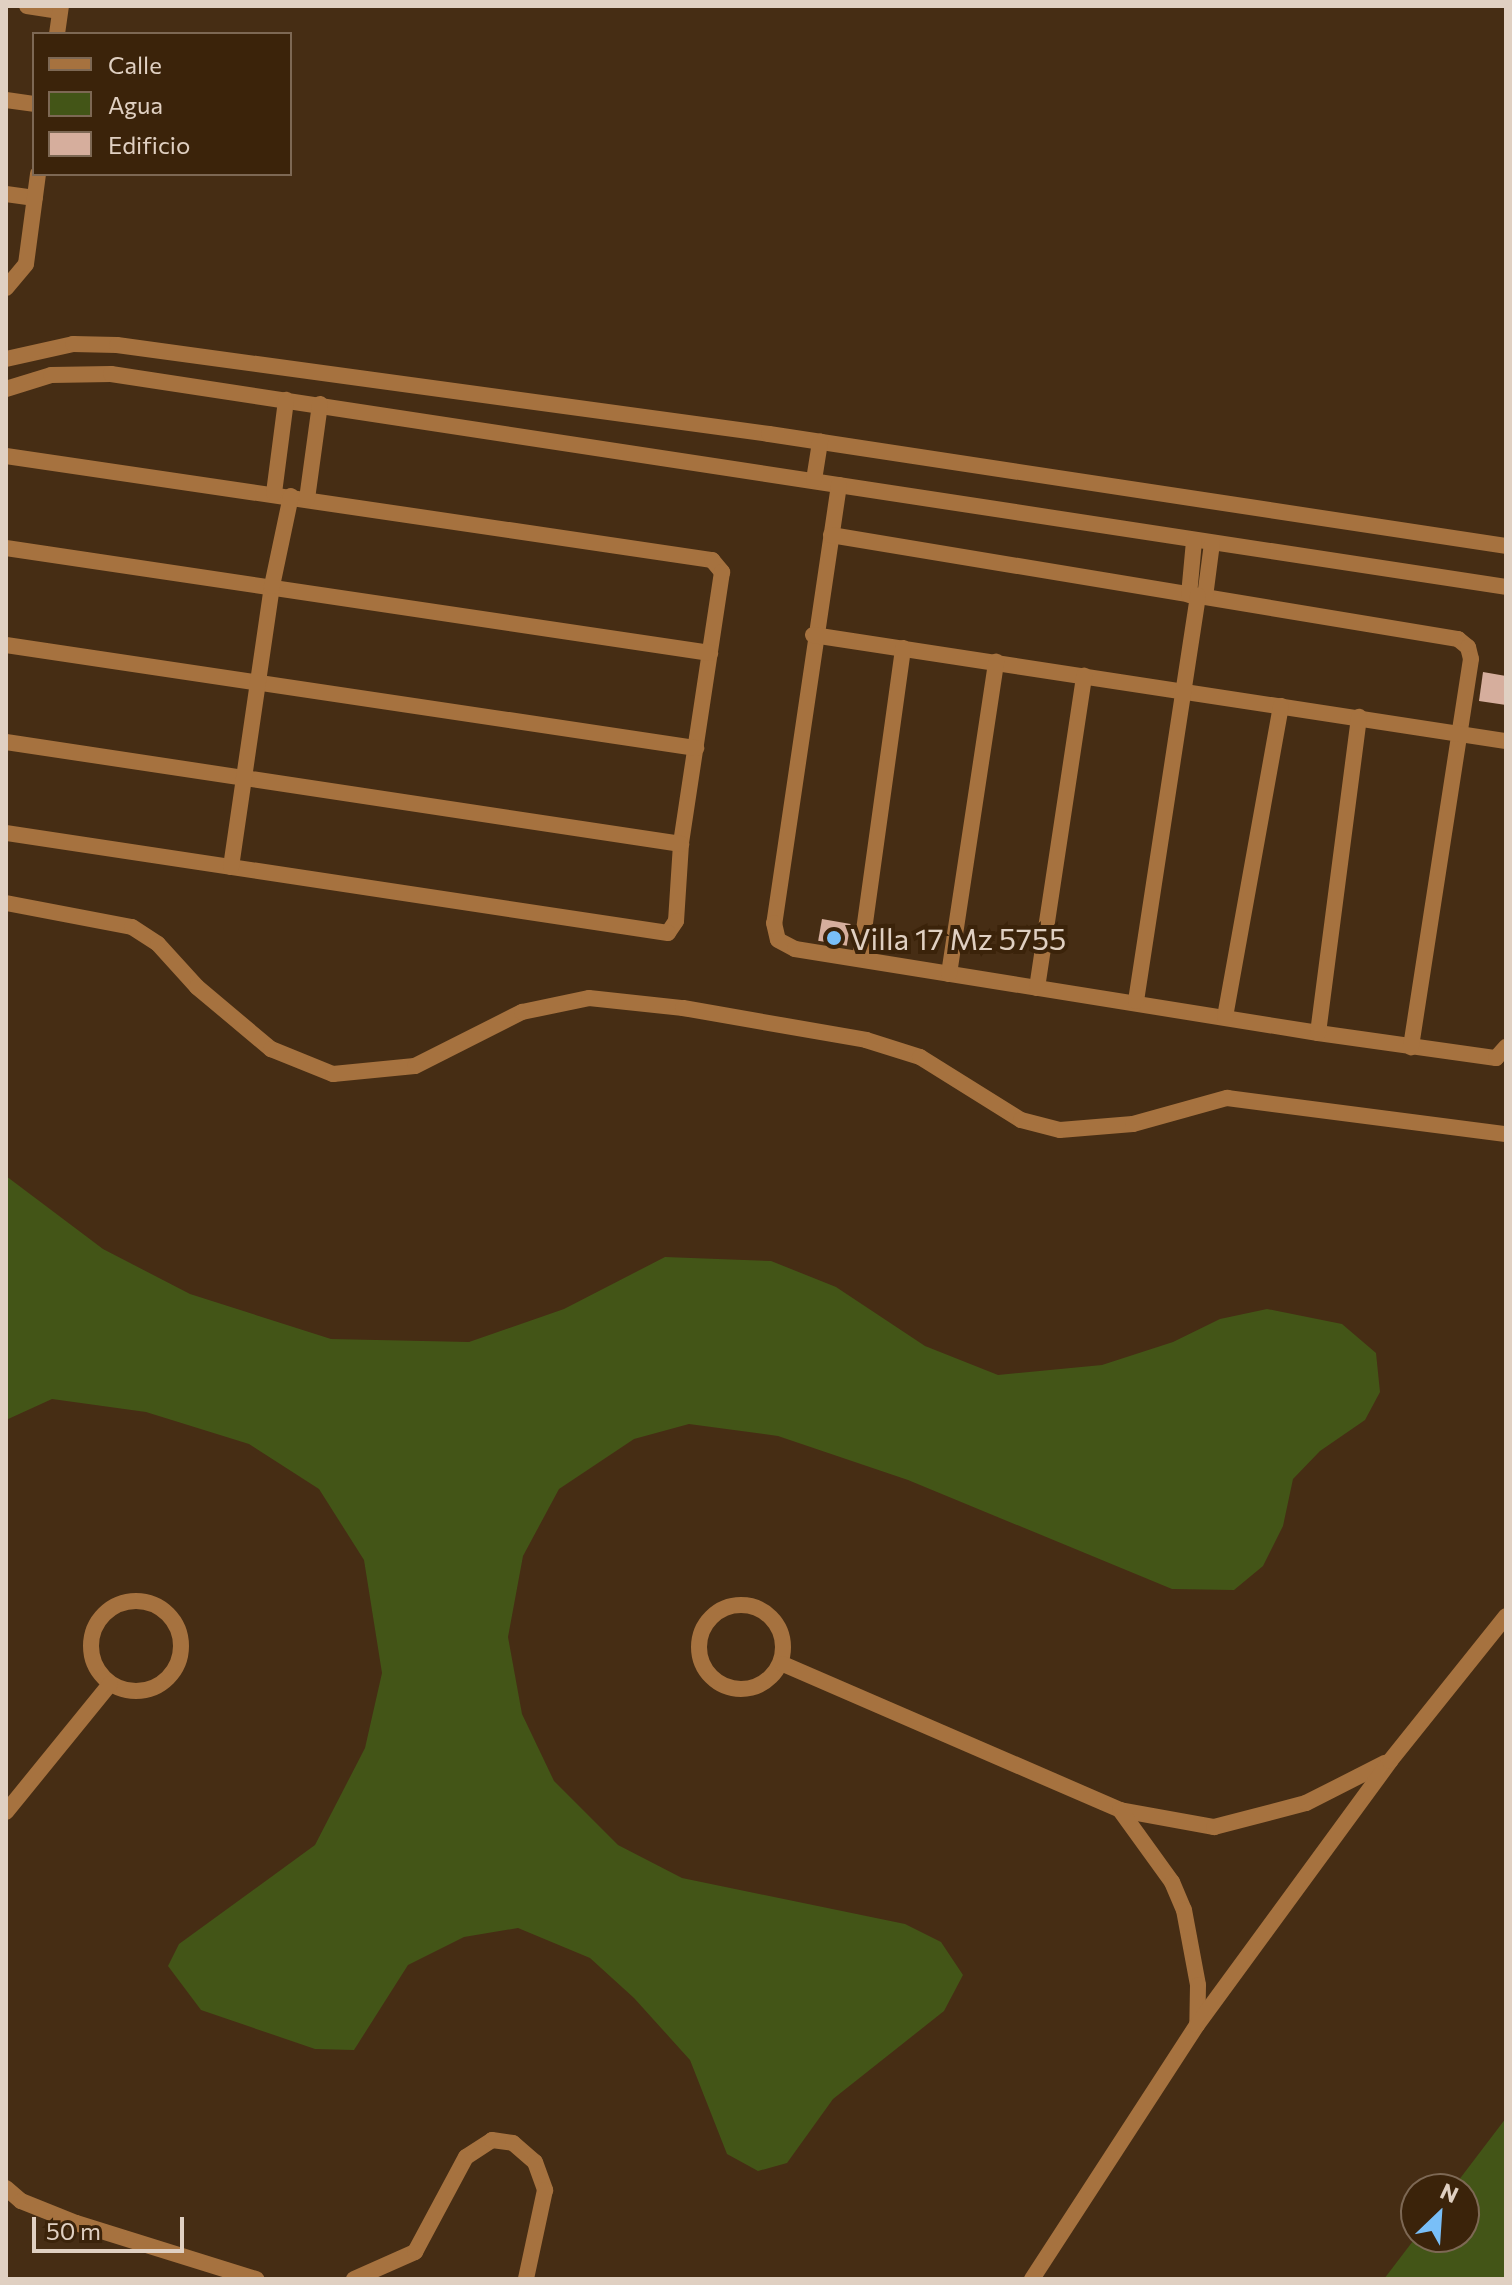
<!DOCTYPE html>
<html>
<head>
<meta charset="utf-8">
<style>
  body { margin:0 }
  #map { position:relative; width:1512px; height:2285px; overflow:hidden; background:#462d14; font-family:Commissioner,sans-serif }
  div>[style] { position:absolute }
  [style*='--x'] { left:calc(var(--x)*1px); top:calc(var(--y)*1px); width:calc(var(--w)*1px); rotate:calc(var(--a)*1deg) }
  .water>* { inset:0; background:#435517 }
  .building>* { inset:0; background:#d6ae9d; transform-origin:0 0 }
  .minor>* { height:16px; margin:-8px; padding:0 8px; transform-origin:8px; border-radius:8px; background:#a6723f }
  .minor>.ring { margin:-8px; padding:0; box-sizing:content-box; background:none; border:16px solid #a6723f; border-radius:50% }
  .dots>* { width:22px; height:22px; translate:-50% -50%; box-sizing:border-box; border:4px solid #3b230a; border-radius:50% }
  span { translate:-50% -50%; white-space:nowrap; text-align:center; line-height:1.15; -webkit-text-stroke:8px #3b230a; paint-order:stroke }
  .poi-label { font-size:30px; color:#e0d0c2 }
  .left { translate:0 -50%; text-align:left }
  .frame { position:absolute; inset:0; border:8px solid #e0d0c2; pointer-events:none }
  .legend { position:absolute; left:32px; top:32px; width:260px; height:144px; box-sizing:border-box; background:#3b230a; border:2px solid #7d6854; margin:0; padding:10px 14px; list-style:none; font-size:24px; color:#e0d0c2 }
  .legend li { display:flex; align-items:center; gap:16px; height:40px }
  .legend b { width:40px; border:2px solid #7d6854 }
  .north { position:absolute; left:1400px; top:2173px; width:80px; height:80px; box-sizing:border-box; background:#3b230a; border:2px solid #7d6854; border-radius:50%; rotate:25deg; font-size:22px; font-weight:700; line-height:32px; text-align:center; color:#e0d0c2 }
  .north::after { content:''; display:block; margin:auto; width:28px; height:36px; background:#79bff8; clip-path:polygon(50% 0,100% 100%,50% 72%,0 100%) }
  .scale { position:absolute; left:32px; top:2217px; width:152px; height:36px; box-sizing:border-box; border:4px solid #e0d0c2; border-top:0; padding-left:10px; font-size:24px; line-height:28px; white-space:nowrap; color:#e0d0c2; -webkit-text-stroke:6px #3b230a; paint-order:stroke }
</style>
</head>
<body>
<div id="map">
  <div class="water">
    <i style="clip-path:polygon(6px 1176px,103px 1249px,190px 1294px,331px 1339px,469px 1342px,564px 1309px,665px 1257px,771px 1261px,836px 1287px,925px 1346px,998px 1375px,1102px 1365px,1173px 1342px,1220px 1319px,1267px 1309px,1342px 1324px,1376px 1353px,1380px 1392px,1365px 1420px,1320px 1451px,1293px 1479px,1283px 1526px,1263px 1566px,1234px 1590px,1172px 1589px,908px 1480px,778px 1436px,689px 1424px,634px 1439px,559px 1489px,523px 1556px,508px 1637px,522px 1714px,554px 1781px,618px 1845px,682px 1878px,905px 1924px,941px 1942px,963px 1975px,944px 2011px,833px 2099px,787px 2163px,758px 2171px,727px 2154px,690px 2060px,634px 1998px,590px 1958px,518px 1928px,464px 1937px,408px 1965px,354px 2050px,315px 2049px,201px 2010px,168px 1966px,179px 1944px,315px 1845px,365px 1748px,382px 1673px,364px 1560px,319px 1489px,249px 1444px,146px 1412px,52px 1399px,6px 1420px)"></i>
    <i style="clip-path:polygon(1506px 2118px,1506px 2279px,1384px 2279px,1416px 2237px,1464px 2237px,1464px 2189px,1452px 2189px)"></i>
  </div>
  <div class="building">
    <i style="clip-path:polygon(1483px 672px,1506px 676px,1506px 705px,1479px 701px)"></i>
    <i style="left:822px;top:919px;width:29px;height:22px;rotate:10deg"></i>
  </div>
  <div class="minor">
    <i style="--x:27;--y:6;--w:33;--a:9"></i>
    <i style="--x:57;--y:34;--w:28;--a:-82"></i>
    <i style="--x:6;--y:100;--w:28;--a:8"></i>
    <i style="--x:6;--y:194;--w:29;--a:8"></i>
    <i style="--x:6;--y:288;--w:31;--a:-50"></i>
    <i style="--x:26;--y:264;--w:91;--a:-82.4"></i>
    <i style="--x:6;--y:359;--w:69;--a:-12.6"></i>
    <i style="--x:73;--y:344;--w:44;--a:1.3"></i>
    <i style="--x:117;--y:345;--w:658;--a:7.77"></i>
    <i style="--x:769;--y:434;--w:745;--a:8.64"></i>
    <i style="--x:6;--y:389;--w:47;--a:-17.3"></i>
    <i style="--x:51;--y:375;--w:60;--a:-1"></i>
    <i style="--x:111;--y:374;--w:1411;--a:8.68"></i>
    <i style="--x:6;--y:456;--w:714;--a:8.38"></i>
    <i style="--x:712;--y:560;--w:16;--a:50"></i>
    <i style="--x:722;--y:572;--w:275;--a:98.6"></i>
    <i style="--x:681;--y:844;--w:77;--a:93.7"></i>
    <i style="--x:676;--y:921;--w:14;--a:124"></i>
    <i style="--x:668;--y:933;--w:670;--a:-171.41"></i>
    <i style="--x:814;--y:480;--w:39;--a:-81"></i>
    <i style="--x:839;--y:485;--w:443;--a:98.4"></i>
    <i style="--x:774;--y:923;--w:17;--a:77"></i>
    <i style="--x:778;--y:940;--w:19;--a:28"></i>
    <i style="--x:795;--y:949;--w:530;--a:9.12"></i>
    <i style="--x:1318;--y:1033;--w:180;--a:8"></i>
    <i style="--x:1496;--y:1058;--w:15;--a:-48"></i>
    <i style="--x:274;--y:493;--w:94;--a:-82.6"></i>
    <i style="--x:307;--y:499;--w:96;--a:-82.2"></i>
    <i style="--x:831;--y:535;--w:636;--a:9.42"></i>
    <i style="--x:1458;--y:639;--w:13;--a:39"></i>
    <i style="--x:1468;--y:647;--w:12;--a:76"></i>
    <i style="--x:1471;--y:659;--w:393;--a:98.8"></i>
    <i style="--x:6;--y:548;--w:712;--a:8.48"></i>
    <i style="--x:1189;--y:595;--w:54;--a:-84.7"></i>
    <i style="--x:1205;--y:597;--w:54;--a:-82.6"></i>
    <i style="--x:813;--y:635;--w:701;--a:8.7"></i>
    <i style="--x:6;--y:645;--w:698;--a:8.49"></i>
    <i style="--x:6;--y:742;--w:683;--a:8.59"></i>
    <i style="--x:231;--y:867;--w:284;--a:-81.7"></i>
    <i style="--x:272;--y:586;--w:92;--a:-78.1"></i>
    <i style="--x:6;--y:903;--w:128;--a:10.8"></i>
    <i style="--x:132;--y:927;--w:31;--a:33"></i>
    <i style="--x:158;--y:944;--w:58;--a:47.8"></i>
    <i style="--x:197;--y:987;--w:97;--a:40"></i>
    <i style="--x:271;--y:1049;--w:67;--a:22"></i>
    <i style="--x:333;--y:1074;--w:82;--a:-5.6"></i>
    <i style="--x:415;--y:1066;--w:120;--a:-26.8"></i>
    <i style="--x:522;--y:1012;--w:68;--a:-11.8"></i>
    <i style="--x:589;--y:998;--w:95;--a:6.1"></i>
    <i style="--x:683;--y:1008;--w:186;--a:9.9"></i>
    <i style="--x:866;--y:1040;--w:57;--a:17.5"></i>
    <i style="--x:920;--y:1057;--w:119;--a:32"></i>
    <i style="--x:1021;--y:1120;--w:40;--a:14.4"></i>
    <i style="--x:1060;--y:1130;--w:73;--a:-4.7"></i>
    <i style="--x:1133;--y:1124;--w:98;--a:-15.5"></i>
    <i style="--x:1227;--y:1098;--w:281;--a:7.4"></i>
    <i style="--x:860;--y:959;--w:314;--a:-82.1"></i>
    <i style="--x:949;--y:974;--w:316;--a:-81.4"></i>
    <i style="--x:1037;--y:988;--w:316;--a:-81.4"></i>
    <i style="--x:1136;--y:1001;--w:410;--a:-81.3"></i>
    <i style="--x:1225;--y:1017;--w:316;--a:-79.8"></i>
    <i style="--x:1318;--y:1033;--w:319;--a:-82.6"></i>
    <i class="ring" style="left:91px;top:1601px;width:74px;height:74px"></i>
    <i class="ring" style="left:699px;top:1605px;width:68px;height:68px"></i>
    <i style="--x:783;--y:1664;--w:367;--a:23.4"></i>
    <i style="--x:1120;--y:1810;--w:96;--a:10.3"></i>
    <i style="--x:1214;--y:1827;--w:95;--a:-14.6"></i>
    <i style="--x:1306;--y:1803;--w:89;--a:-26.9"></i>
    <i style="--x:1120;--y:1810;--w:89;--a:54.2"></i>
    <i style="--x:1172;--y:1882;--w:30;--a:67"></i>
    <i style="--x:1184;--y:1910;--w:76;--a:79.4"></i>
    <i style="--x:1198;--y:1985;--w:39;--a:91"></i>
    <i style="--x:6;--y:1812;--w:165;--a:-50.9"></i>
    <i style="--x:6;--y:2188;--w:20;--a:41"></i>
    <i style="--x:21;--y:2201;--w:59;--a:21.8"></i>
    <i style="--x:76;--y:2223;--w:189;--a:17.3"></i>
    <i style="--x:354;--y:2279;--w:67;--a:-23.9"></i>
    <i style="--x:415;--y:2252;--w:108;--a:-61.8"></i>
    <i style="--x:466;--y:2157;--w:31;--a:-33"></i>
    <i style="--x:492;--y:2140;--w:21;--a:8"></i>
    <i style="--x:513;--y:2143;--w:29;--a:41"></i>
    <i style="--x:535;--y:2162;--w:30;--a:70"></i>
    <i style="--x:545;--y:2190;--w:91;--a:102.1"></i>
    <i style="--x:1032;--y:2279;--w:303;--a:-57"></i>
    <i style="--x:1197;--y:2025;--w:327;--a:-53.8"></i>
    <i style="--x:1390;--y:1761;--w:186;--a:-51.3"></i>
  </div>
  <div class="dots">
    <i style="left:834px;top:938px;background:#79bff8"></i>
  </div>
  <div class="poi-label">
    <span class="left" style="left:850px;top:938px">Villa 17 Mz 5755</span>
  </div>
  <div class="frame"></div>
  <ul class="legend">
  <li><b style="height:10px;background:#a6723f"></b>Calle</li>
  <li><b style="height:22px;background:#435517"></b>Agua</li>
  <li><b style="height:22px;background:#d6ae9d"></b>Edificio</li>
  </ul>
  <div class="north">N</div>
  <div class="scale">50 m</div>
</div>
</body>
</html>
